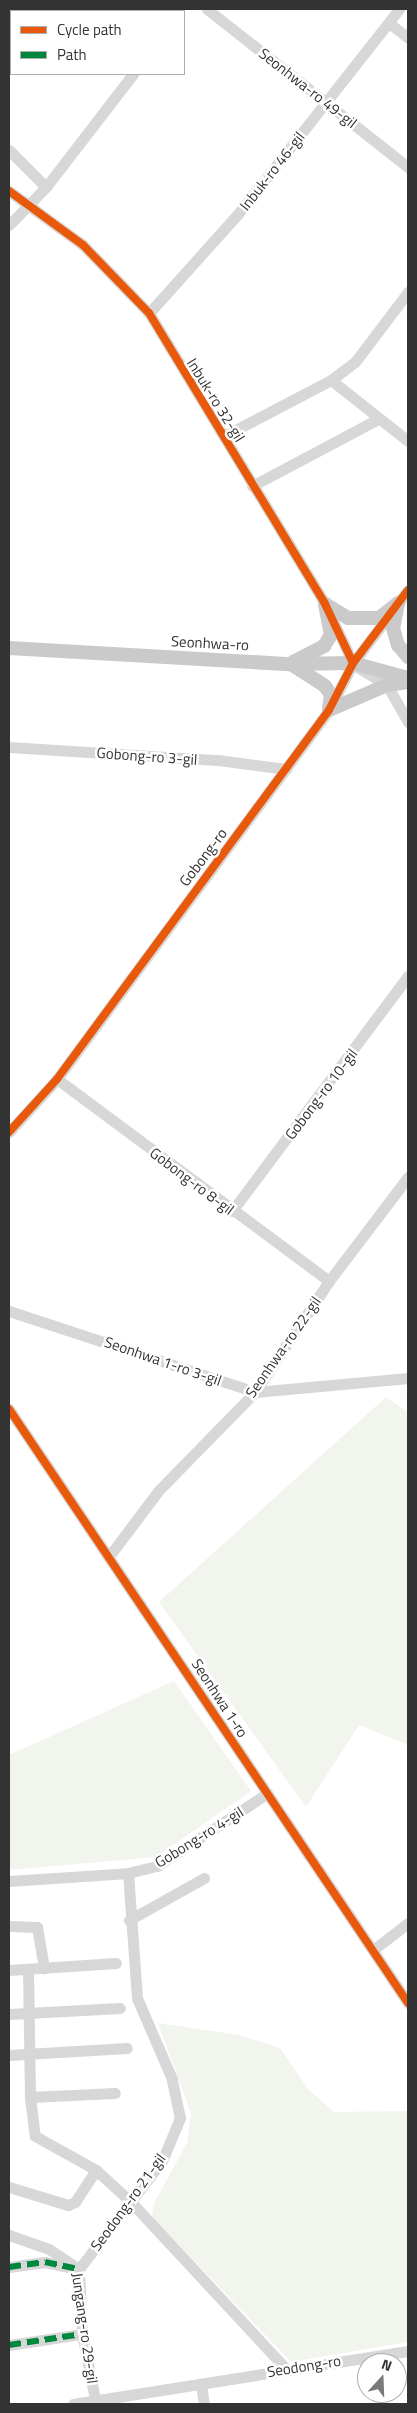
<!DOCTYPE html>
<html>
<head>
<meta charset="utf-8">
<style>
  body { margin:0 }
  #map { position:relative; width:417px; height:2413px; overflow:hidden; background:#fff; font-family:"Titillium Web",sans-serif }
  div>[style] { position:absolute }
  [style*='--x'] { left:calc(var(--x)*1px); top:calc(var(--y)*1px); width:calc(var(--w)*1px); rotate:calc(var(--a)*1deg) }
  .green>* { inset:0; background:#f1f5ed }
  .minor>* { height:11px; margin:-5.5px; padding:0 5.5px; transform-origin:5.5px; border-radius:5.5px; background:#d7d7d7 }
  .major>* { height:14px; margin:-7px; padding:0 7px; transform-origin:7px; border-radius:7px; background:#cacaca }
  .quiet>* { height:6px; margin-top:-3px; transform-origin:0; background:repeating-linear-gradient(90deg,#00873e 0 12px,transparent 0 18px) }
  .cycleway>* { height:8px; margin:-4px; padding:0 4px; transform-origin:4px; border-radius:4px; background:#e8590c }
  span { translate:-50% -50%; white-space:nowrap; text-align:center; line-height:1.15; -webkit-text-stroke:5px #fff; paint-order:stroke }
  .street-label { font-size:15px; color:#333 }
  .frame { position:absolute; inset:0; border:10px solid #333; pointer-events:none }
  .legend { position:absolute; left:10px; top:10px; width:175px; height:65px; box-sizing:border-box; background:#fff; border:1px solid #adadad; margin:0; padding:6px 9px; list-style:none; font-size:15px; color:#333 }
  .legend li { display:flex; align-items:center; gap:10px; height:25px }
  .legend b { width:25px; border:1px solid #adadad }
  .north { position:absolute; left:357px; top:2353px; width:50px; height:50px; box-sizing:border-box; background:#fff; border:1px solid #adadad; border-radius:50%; rotate:20deg; font-size:14px; font-weight:700; line-height:20px; text-align:center; color:#333 }
  .north::after { content:''; display:block; margin:auto; width:18px; height:22px; background:#7a7a7a; clip-path:polygon(50% 0,100% 100%,50% 72%,0 100%) }
</style>
</head>
<body>
<div id="map">
  <div class="green">
    <i style="clip-path:polygon(386px 1397px,408px 1412px,408px 1745px,359px 1725px,306px 1807px,159px 1602px)"></i>
    <i style="clip-path:polygon(174px 1681px,251px 1791px,156px 1857px,9px 1870px,9px 1755px)"></i>
    <i style="clip-path:polygon(158px 2023px,239px 2035px,280px 2048px,308px 2089px,334px 2112px,408px 2111px,408px 2342px,291px 2362px,152px 2217px,154px 2203px,187px 2143px,191px 2113px)"></i>
  </div>
  <div class="minor">
    <i style="--x:207;--y:9;--w:256;--a:38.2"></i>
    <i style="--x:389;--y:23;--w:24;--a:38"></i>
    <i style="--x:9;--y:150;--w:52;--a:45"></i>
    <i style="--x:9;--y:191;--w:92;--a:36.1"></i>
    <i style="--x:83;--y:245;--w:95;--a:45.9"></i>
    <i style="--x:149;--y:313;--w:340;--a:58.8"></i>
    <i style="--x:325;--y:604;--w:65;--a:64.6"></i>
    <i style="--x:9;--y:225;--w:53;--a:-45.8"></i>
    <i style="--x:46;--y:187;--w:143;--a:-52.4"></i>
    <i style="--x:149;--y:313;--w:132;--a:-48.1"></i>
    <i style="--x:237;--y:215;--w:262;--a:-51.8"></i>
    <i style="--x:331;--y:380;--w:98;--a:38.4"></i>
    <i style="--x:224;--y:436;--w:121;--a:-27.6"></i>
    <i style="--x:331;--y:380;--w:30;--a:-37"></i>
    <i style="--x:355;--y:362;--w:88;--a:-52.9"></i>
    <i style="--x:252;--y:486;--w:143;--a:-28"></i>
    <i style="--x:359;--y:668;--w:33;--a:31"></i>
    <i style="--x:387;--y:685;--w:43;--a:60.4"></i>
    <i style="--x:9;--y:747;--w:209;--a:3.6"></i>
    <i style="--x:218;--y:760;--w:69;--a:7.5"></i>
    <i style="--x:57;--y:1079;--w:339;--a:36.6"></i>
    <i style="--x:9;--y:1132;--w:72;--a:-47.8"></i>
    <i style="--x:57;--y:1079;--w:458;--a:-53.6"></i>
    <i style="--x:329;--y:710;--w:53;--a:-62.9"></i>
    <i style="--x:353;--y:663;--w:91;--a:-53"></i>
    <i style="--x:232;--y:1211;--w:294;--a:-53.2"></i>
    <i style="--x:9;--y:1311;--w:259;--a:18.2"></i>
    <i style="--x:255;--y:1392;--w:154;--a:-5.2"></i>
    <i style="--x:9;--y:1409;--w:716;--a:56.11"></i>
    <i style="--x:110;--y:1555;--w:81;--a:-53"></i>
    <i style="--x:159;--y:1490;--w:137;--a:-45.6"></i>
    <i style="--x:255;--y:1392;--w:133;--a:-56.3"></i>
    <i style="--x:329;--y:1281;--w:131;--a:-52.8"></i>
    <i style="--x:9;--y:1881;--w:119;--a:-3.8"></i>
    <i style="--x:128;--y:1873;--w:30;--a:-14"></i>
    <i style="--x:157;--y:1866;--w:131;--a:-33.4"></i>
    <i style="--x:129;--y:1920;--w:86;--a:-29.2"></i>
    <i style="--x:9;--y:1926;--w:28;--a:2"></i>
    <i style="--x:37;--y:1927;--w:42;--a:80.3"></i>
    <i style="--x:373;--y:1950;--w:44;--a:-37.6"></i>
    <i style="--x:28;--y:1969;--w:128;--a:89.1"></i>
    <i style="--x:30;--y:2097;--w:39;--a:83"></i>
    <i style="--x:35;--y:2136;--w:70;--a:29.1"></i>
    <i style="--x:96;--y:2170;--w:47;--a:42.4"></i>
    <i style="--x:131;--y:2202;--w:228;--a:47.1"></i>
    <i style="--x:9;--y:1970;--w:107;--a:-3.7"></i>
    <i style="--x:9;--y:2014;--w:111;--a:-3.1"></i>
    <i style="--x:9;--y:2055;--w:118;--a:-3.4"></i>
    <i style="--x:30;--y:2097;--w:85;--a:-2.7"></i>
    <i style="--x:9;--y:2187;--w:62;--a:17"></i>
    <i style="--x:68;--y:2205;--w:8;--a:-23"></i>
    <i style="--x:75;--y:2202;--w:38;--a:-57"></i>
    <i style="--x:9;--y:2235;--w:42;--a:19.3"></i>
    <i style="--x:49;--y:2249;--w:36;--a:34"></i>
    <i style="--x:79;--y:2269;--w:65;--a:87.4"></i>
    <i style="--x:82;--y:2334;--w:71;--a:78.7"></i>
    <i style="--x:9;--y:2267;--w:36;--a:-8"></i>
    <i style="--x:45;--y:2262;--w:35;--a:12"></i>
    <i style="--x:79;--y:2269;--w:136;--a:-52.5"></i>
    <i style="--x:162;--y:2161;--w:47;--a:-67.3"></i>
    <i style="--x:180;--y:2118;--w:40;--a:-102"></i>
    <i style="--x:172;--y:2079;--w:88;--a:-113.4"></i>
    <i style="--x:137;--y:1998;--w:125;--a:-94.1"></i>
    <i style="--x:9;--y:2345;--w:74;--a:-8.6"></i>
    <i style="--x:201;--y:2385;--w:19;--a:81"></i>
    <i style="--x:73;--y:2404;--w:339;--a:-9"></i>
  </div>
  <div class="major">
    <i style="--x:398;--y:603;--w:25;--a:101"></i>
    <i style="--x:393;--y:628;--w:18;--a:74"></i>
    <i style="--x:398;--y:645;--w:16;--a:50"></i>
    <i style="--x:325;--y:604;--w:27;--a:31"></i>
    <i style="--x:348;--y:618;--w:31;--a:0"></i>
    <i style="--x:379;--y:618;--w:24;--a:-38"></i>
    <i style="--x:9;--y:648;--w:281;--a:3.3"></i>
    <i style="--x:290;--y:664;--w:63;--a:-0.9"></i>
    <i style="--x:353;--y:663;--w:57;--a:15.3"></i>
    <i style="--x:293;--y:662;--w:35;--a:-27"></i>
    <i style="--x:324;--y:646;--w:13;--a:-58"></i>
    <i style="--x:331;--y:635;--w:32;--a:-101"></i>
    <i style="--x:291;--y:664;--w:40;--a:32.9"></i>
    <i style="--x:325;--y:686;--w:11;--a:56"></i>
    <i style="--x:331;--y:695;--w:15;--a:98"></i>
    <i style="--x:329;--y:710;--w:63;--a:-23.3"></i>
    <i style="--x:387;--y:685;--w:21;--a:-8"></i>
  </div>
  <div class="quiet">
    <i style="--x:9;--y:2267;--w:36;--a:-8"></i>
    <i style="--x:45;--y:2262;--w:35;--a:12"></i>
    <i style="--x:9;--y:2345;--w:74;--a:-8.6"></i>
  </div>
  <div class="cycleway">
    <i style="--x:9;--y:191;--w:92;--a:36.1"></i>
    <i style="--x:83;--y:245;--w:95;--a:45.9"></i>
    <i style="--x:149;--y:313;--w:340;--a:58.8"></i>
    <i style="--x:325;--y:604;--w:65;--a:64.6"></i>
    <i style="--x:9;--y:1132;--w:72;--a:-47.8"></i>
    <i style="--x:57;--y:1079;--w:458;--a:-53.6"></i>
    <i style="--x:329;--y:710;--w:53;--a:-62.9"></i>
    <i style="--x:353;--y:663;--w:91;--a:-53"></i>
    <i style="--x:9;--y:1409;--w:716;--a:56.11"></i>
  </div>
  <div class="street-label">
    <span style="left:308px;top:88px;rotate:38deg">Seonhwa-ro 49-gil</span>
    <span style="left:272px;top:171px;rotate:-52deg">Inbuk-ro 46-gil</span>
    <span style="left:216px;top:400px;rotate:58deg">Inbuk-ro 32-gil</span>
    <span style="left:210px;top:643px;rotate:3deg">Seonhwa-ro</span>
    <span style="left:147px;top:756px;rotate:4deg">Gobong-ro 3-gil</span>
    <span style="left:203px;top:857px;rotate:-53deg">Gobong-ro</span>
    <span style="left:321px;top:1094px;rotate:-53deg">Gobong-ro 10-gil</span>
    <span style="left:192px;top:1181px;rotate:37deg">Gobong-ro 8-gil</span>
    <span style="left:283px;top:1347px;rotate:-55deg">Seonhwa-ro 22-gil</span>
    <span style="left:163px;top:1361px;rotate:19deg">Seonhwa 1-ro 3-gil</span>
    <span style="left:220px;top:1698px;rotate:57deg">Seonhwa 1-ro</span>
    <span style="left:199px;top:1837px;rotate:-32deg">Gobong-ro 4-gil</span>
    <span style="left:128px;top:2202px;rotate:-54deg">Seodong-ro 21-gil</span>
    <span style="left:85px;top:2328px;rotate:82deg">Jungang-ro 29-gil</span>
    <span style="left:304px;top:2366px;rotate:-9deg">Seodong-ro</span>
  </div>
  <div class="frame"></div>
  <ul class="legend">
  <li><b style="height:6px;background:#e8590c"></b>Cycle path</li>
  <li><b style="height:6px;background:#00873e"></b>Path</li>
  </ul>
  <div class="north">N</div>
</div>
</body>
</html>
